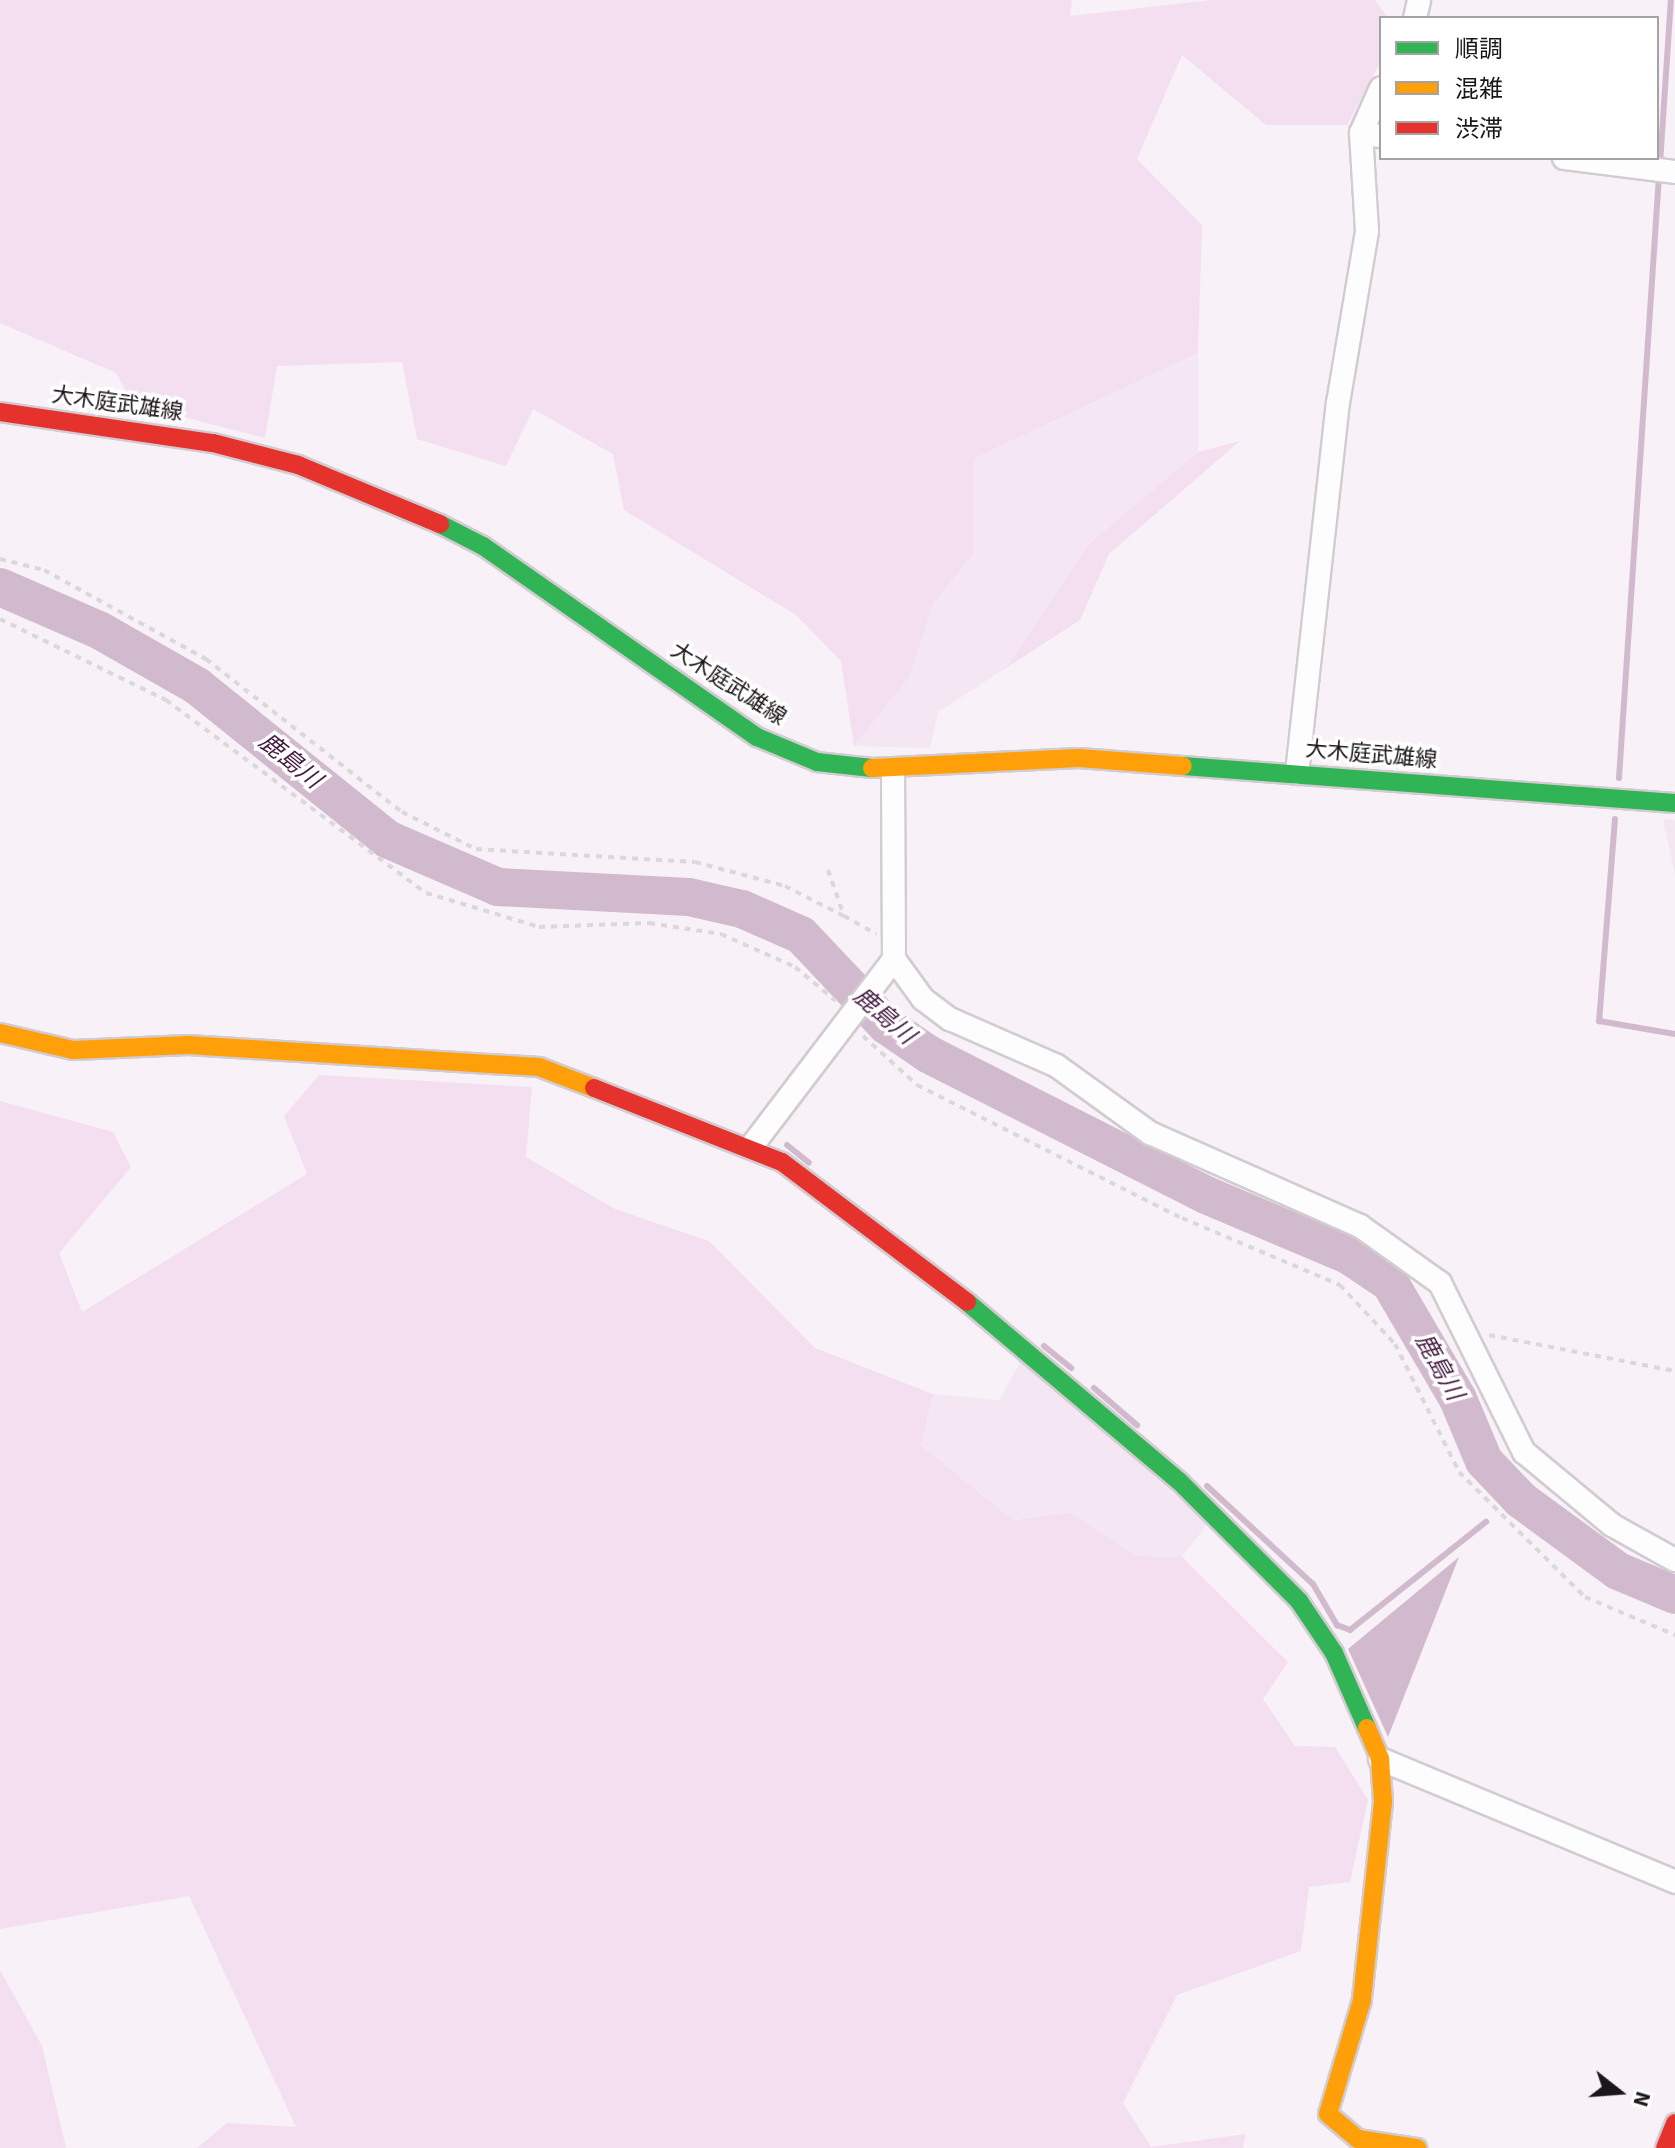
<!DOCTYPE html>
<html>
<head>
<meta charset="utf-8">
<style>
  body { margin:0 }
  #map { position:relative; width:1675px; height:2148px; overflow:hidden; background:#f8f1f7; font-family:"Source Sans 3","Noto Sans JP",sans-serif }
  div>[style] { position:absolute }
  [style*='--x'] { left:calc(var(--x)*1px); top:calc(var(--y)*1px); width:calc(var(--w)*1px); rotate:calc(var(--a)*1deg) }
  .built>* { inset:0; background:#f4e6f2 }
  .green>* { inset:0; background:#f4dff1 }
  .water>* { inset:0; background:#d2bace }
  .stream>* { height:6px; margin:-3px; padding:0 3px; transform-origin:3px; border-radius:3px; background:#d2bace }
  .river>* { height:38px; margin:-19px; padding:0 19px; transform-origin:19px; border-radius:19px; background:#d2bace }
  .path>* { height:4px; margin-top:-2px; transform-origin:0; background:repeating-linear-gradient(90deg,#dbd8db 0 6px,transparent 0 12px) }
  .roads { filter:drop-shadow(2px 0 #d2ccd1) drop-shadow(-2px 0 #d2ccd1) drop-shadow(0 2px #d2ccd1) drop-shadow(0 -2px #d2ccd1) }
  .street>* { height:22px; margin:-11px; padding:0 11px; transform-origin:11px; border-radius:11px; background:#fefdfe }
  .fast>* { height:18px; margin:-9px; padding:0 9px; transform-origin:9px; border-radius:9px; background:#30b455 }
  .slow>* { height:18px; margin:-9px; padding:0 9px; transform-origin:9px; border-radius:9px; background:#ff9f0a }
  .jam>* { height:18px; margin:-9px; padding:0 9px; transform-origin:9px; border-radius:9px; background:#e5322d }
  span { translate:-50% -50%; white-space:nowrap; text-align:center; line-height:1.15; -webkit-text-stroke:7px #fff; paint-order:stroke }
  .street-label { font-size:22px; color:#1b161a }
  .water-label { font-size:24px; color:#451c41; font-style:italic }
  .legend { position:absolute; left:1379px; top:16px; width:280px; height:144px; box-sizing:border-box; background:#fff; border:2px solid #a4a2a3; margin:0; padding:10px 14px; list-style:none; font-size:24px; color:#1b161a }
  .legend li { display:flex; align-items:center; gap:16px; height:40px }
  .legend b { width:40px; border:2px solid #a4a2a3 }
  .north { position:absolute; left:1579px; top:2052px; width:80px; height:80px; -webkit-text-stroke:6px #fff; paint-order:stroke; rotate:107deg; font-size:22px; font-weight:700; line-height:32px; text-align:center; color:#1b161a }
  .north::after { content:''; display:block; margin:auto; width:28px; height:36px; background:#1b161a; clip-path:polygon(50% 0,100% 100%,50% 72%,0 100%) }
</style>
</head>
<body>
<div id="map">
  <div class="built">
    <i style="clip-path:polygon(1198px 353px,1198px 452px,1090px 543px,1006px 668px,938px 712px,930px 748px,854px 746px,910px 676px,933px 604px,974px 553px,973px 459px)"></i>
    <i style="clip-path:polygon(1663px 819px,1675px 820px,1675px 875px)"></i>
    <i style="clip-path:polygon(1023px 1358px,1207px 1524px,1182px 1557px,1135px 1556px,1070px 1514px,1013px 1520px,921px 1445px,933px 1394px,999px 1400px)"></i>
  </div>
  <div class="green">
    <i style="clip-path:polygon(0 0,1072px 0,1070px 16px,1212px 0,1375px 0,1388px 18px,1381px 18px,1381px 61px,1347px 125px,1266px 125px,1182px 55px,1137px 159px,1202px 225px,1198px 353px,973px 459px,974px 553px,933px 604px,910px 676px,854px 746px,841px 661px,796px 615px,624px 510px,613px 454px,533px 409px,506px 466px,417px 439px,402px 362px,277px 366px,265px 438px,133px 404px,116px 373px,0 323px)"></i>
    <i style="clip-path:polygon(1240px 441px,1109px 554px,1080px 620px,1006px 668px,1090px 543px,1198px 452px)"></i>
    <i style="clip-path:polygon(319px 1075px,532px 1087px,526px 1157px,615px 1209px,709px 1241px,815px 1348px,933px 1394px,921px 1445px,1013px 1520px,1070px 1513px,1135px 1556px,1182px 1557px,1288px 1662px,1263px 1699px,1295px 1746px,1335px 1747px,1368px 1800px,1350px 1882px,1309px 1887px,1301px 1951px,1177px 1995px,1123px 2103px,1151px 2147px,1246px 2134px,1243px 2148px,197px 2148px,227px 2123px,296px 2127px,189px 1896px,0 1929px,0 1101px,113px 1132px,131px 1167px,59px 1253px,82px 1312px,307px 1174px,284px 1116px)"></i>
    <i style="clip-path:polygon(0 1970px,42px 2046px,66px 2148px,0 2148px)"></i>
  </div>
  <div class="water">
    <i style="clip-path:polygon(1459px 1557px,1388px 1737px,1348px 1649px)"></i>
  </div>
  <div class="stream">
    <i style="--x:1660;--y:164;--w:164;--a:-86.2"></i>
    <i style="--x:1619;--y:778;--w:604;--a:-86.2"></i>
    <i style="--x:1615;--y:819;--w:203;--a:94.5"></i>
    <i style="--x:1599;--y:1021;--w:77;--a:9.7"></i>
    <i style="--x:787;--y:1145;--w:28;--a:39"></i>
    <i style="--x:1044;--y:1346;--w:35;--a:39"></i>
    <i style="--x:1094;--y:1388;--w:57;--a:40.7"></i>
    <i style="--x:1207;--y:1486;--w:144;--a:42.8"></i>
    <i style="--x:1313;--y:1584;--w:48;--a:59.7"></i>
    <i style="--x:1337;--y:1625;--w:14;--a:21"></i>
    <i style="--x:1350;--y:1630;--w:174;--a:-38.5"></i>
    <i style="--x:1508;--y:1507;--w:15;--a:-28"></i>
  </div>
  <div class="river">
    <i style="--x:0;--y:587;--w:108;--a:23.5"></i>
    <i style="--x:99;--y:630;--w:113;--a:29.7"></i>
    <i style="--x:197;--y:686;--w:244;--a:38.8"></i>
    <i style="--x:387;--y:839;--w:121;--a:23.4"></i>
    <i style="--x:498;--y:887;--w:191;--a:3"></i>
    <i style="--x:689;--y:897;--w:54;--a:12.8"></i>
    <i style="--x:742;--y:909;--w:64;--a:23.8"></i>
    <i style="--x:801;--y:935;--w:124;--a:46.6"></i>
    <i style="--x:886;--y:1025;--w:51;--a:34.6"></i>
    <i style="--x:928;--y:1054;--w:312;--a:26.9"></i>
    <i style="--x:1206;--y:1195;--w:154;--a:22.9"></i>
    <i style="--x:1348;--y:1255;--w:50;--a:33.7"></i>
    <i style="--x:1390;--y:1283;--w:134;--a:59.6"></i>
    <i style="--x:1458;--y:1399;--w:67;--a:67.2"></i>
    <i style="--x:1484;--y:1461;--w:54;--a:46.5"></i>
    <i style="--x:1521;--y:1500;--w:120;--a:36.2"></i>
    <i style="--x:1618;--y:1571;--w:62;--a:22.8"></i>
  </div>
  <div class="path">
    <i style="--x:0;--y:559;--w:45;--a:14"></i>
    <i style="--x:44;--y:570;--w:185;--a:28.8"></i>
    <i style="--x:206;--y:659;--w:249;--a:38"></i>
    <i style="--x:402;--y:812;--w:83;--a:26.6"></i>
    <i style="--x:476;--y:849;--w:219;--a:3.4"></i>
    <i style="--x:695;--y:862;--w:93;--a:14.9"></i>
    <i style="--x:785;--y:886;--w:66;--a:27"></i>
    <i style="--x:0;--y:619;--w:185;--a:26"></i>
    <i style="--x:166;--y:700;--w:324;--a:36.6"></i>
    <i style="--x:426;--y:893;--w:118;--a:16.7"></i>
    <i style="--x:539;--y:927;--w:110;--a:-2.1"></i>
    <i style="--x:649;--y:923;--w:73;--a:8.7"></i>
    <i style="--x:721;--y:934;--w:81;--a:24"></i>
    <i style="--x:795;--y:967;--w:53;--a:39.7"></i>
    <i style="--x:828;--y:870;--w:49;--a:70.8"></i>
    <i style="--x:844;--y:916;--w:37;--a:29"></i>
    <i style="--x:863;--y:1036;--w:73;--a:42.2"></i>
    <i style="--x:917;--y:1085;--w:297;--a:26.7"></i>
    <i style="--x:1182;--y:1218;--w:172;--a:23"></i>
    <i style="--x:1340;--y:1285;--w:81;--a:47"></i>
    <i style="--x:1395;--y:1344;--w:143;--a:63.4"></i>
    <i style="--x:1459;--y:1472;--w:177;--a:44.8"></i>
    <i style="--x:1585;--y:1597;--w:98;--a:22.9"></i>
    <i style="--x:1489;--y:1335;--w:189;--a:11"></i>
  </div>
  <div class="roads">
    <div class="street">
      <i style="--x:1415;--y:18;--w:18;--a:-77"></i>
      <i style="--x:1361;--y:133;--w:20;--a:9"></i>
      <i style="--x:1564;--y:158;--w:112;--a:7.2"></i>
      <i style="--x:1297;--y:773;--w:372;--a:-83.7"></i>
      <i style="--x:1338;--y:403;--w:174;--a:-80.4"></i>
      <i style="--x:1367;--y:231;--w:98;--a:-93.5"></i>
      <i style="--x:1361;--y:133;--w:49;--a:-66"></i>
      <i style="--x:894;--y:959;--w:49;--a:54.1"></i>
      <i style="--x:923;--y:999;--w:34;--a:37"></i>
      <i style="--x:950;--y:1019;--w:117;--a:23.7"></i>
      <i style="--x:1057;--y:1066;--w:115;--a:35.8"></i>
      <i style="--x:1150;--y:1133;--w:230;--a:23.9"></i>
      <i style="--x:1360;--y:1226;--w:98;--a:35.5"></i>
      <i style="--x:1440;--y:1283;--w:189;--a:63.6"></i>
      <i style="--x:1524;--y:1452;--w:114;--a:39.7"></i>
      <i style="--x:1612;--y:1525;--w:72;--a:29.1"></i>
      <i style="--x:751;--y:1147;--w:236;--a:-52.7"></i>
      <i style="--x:894;--y:959;--w:188;--a:-90.3"></i>
      <i style="--x:1380;--y:1759;--w:320;--a:22.6"></i>
    </div>
    <div class="fast">
      <i style="--x:440;--y:524;--w:48;--a:27.1"></i>
      <i style="--x:483;--y:546;--w:334;--a:34.9"></i>
      <i style="--x:757;--y:737;--w:65;--a:22.6"></i>
      <i style="--x:817;--y:762;--w:55;--a:6.2"></i>
      <i style="--x:1183;--y:766;--w:493;--a:4.3"></i>
      <i style="--x:967;--y:1302;--w:277;--a:40.2"></i>
      <i style="--x:1179;--y:1481;--w:170;--a:45"></i>
      <i style="--x:1299;--y:1601;--w:63;--a:56.1"></i>
      <i style="--x:1334;--y:1653;--w:82;--a:66.3"></i>
    </div>
    <div class="slow">
      <i style="--x:872;--y:768;--w:207;--a:-2.8"></i>
      <i style="--x:1079;--y:758;--w:104;--a:4.4"></i>
      <i style="--x:0;--y:1033;--w:75;--a:13.1"></i>
      <i style="--x:73;--y:1050;--w:115;--a:-2.5"></i>
      <i style="--x:188;--y:1045;--w:352;--a:3.6"></i>
      <i style="--x:539;--y:1067;--w:59;--a:20.9"></i>
      <i style="--x:1367;--y:1728;--w:34;--a:67"></i>
      <i style="--x:1380;--y:1759;--w:43;--a:86"></i>
      <i style="--x:1383;--y:1802;--w:199;--a:96.1"></i>
      <i style="--x:1362;--y:2000;--w:119;--a:106.6"></i>
      <i style="--x:1328;--y:2114;--w:39;--a:40"></i>
      <i style="--x:1358;--y:2139;--w:60;--a:8.7"></i>
    </div>
    <div class="jam">
      <i style="--x:0;--y:412;--w:215;--a:8.3"></i>
      <i style="--x:213;--y:443;--w:88;--a:14.5"></i>
      <i style="--x:298;--y:465;--w:154;--a:22.6"></i>
      <i style="--x:594;--y:1088;--w:202;--a:21.5"></i>
      <i style="--x:782;--y:1162;--w:232;--a:37.1"></i>
      <i style="--x:1665;--y:2148;--w:27;--a:-68"></i>
    </div>
  </div>
  <div class="street-label">
    <span style="left:117px;top:404px;rotate:8deg">大木庭武雄線</span>
    <span style="left:728px;top:684px;rotate:33deg">大木庭武雄線</span>
    <span style="left:1371px;top:755px;rotate:5deg">大木庭武雄線</span>
  </div>
  <div class="water-label">
    <span style="left:290px;top:761px;rotate:39deg">鹿島川</span>
    <span style="left:884px;top:1016px;rotate:41deg">鹿島川</span>
    <span style="left:1439px;top:1367px;rotate:61deg">鹿島川</span>
  </div>
  <ul class="legend">
  <li><b style="height:10px;background:#30b455"></b>順調</li>
  <li><b style="height:10px;background:#ff9f0a"></b>混雑</li>
  <li><b style="height:10px;background:#e5322d"></b>渋滞</li>
  </ul>
  <div class="north">N</div>
</div>
</body>
</html>
